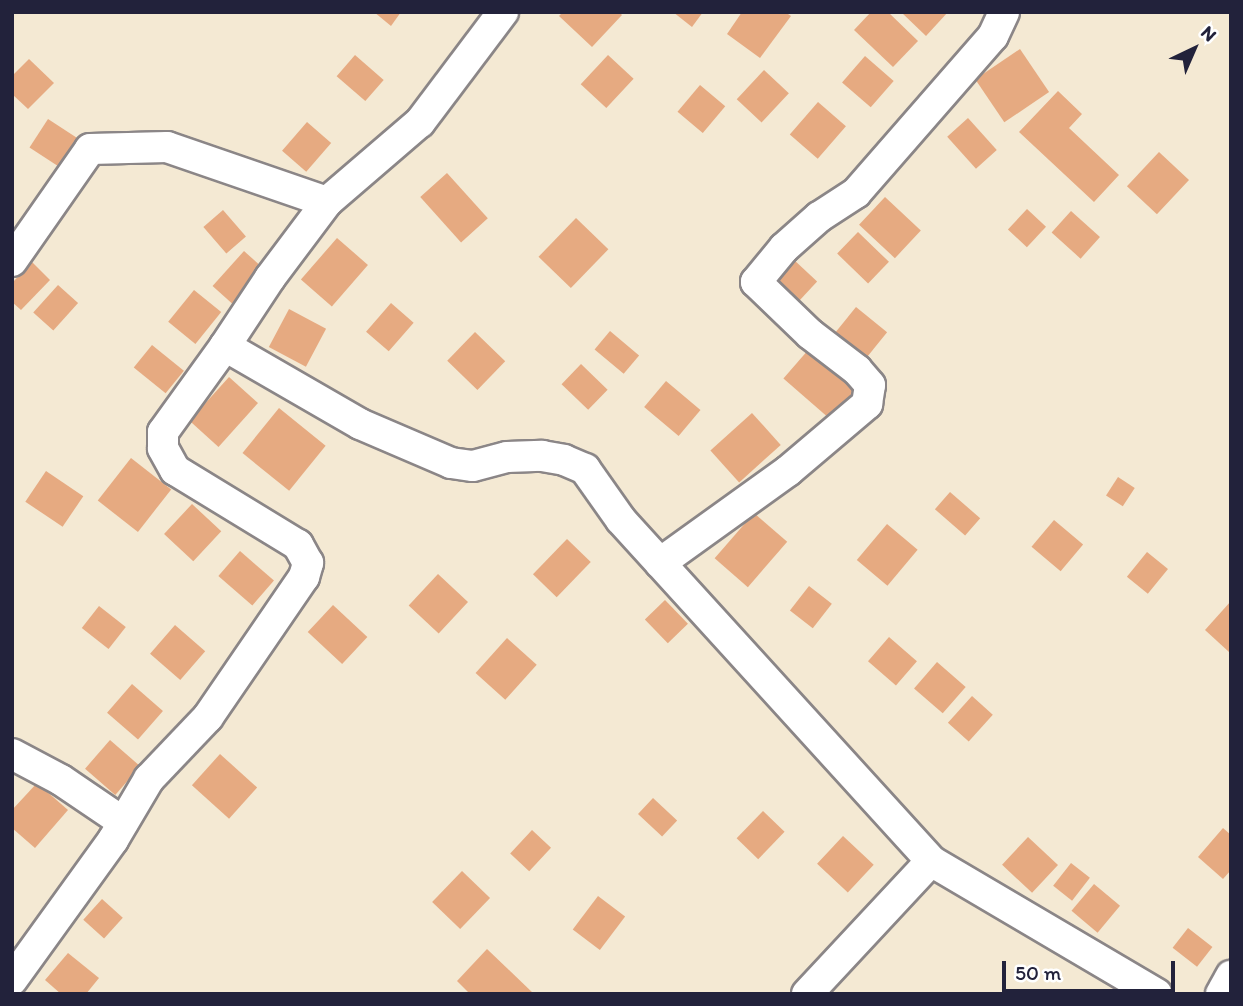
<!DOCTYPE html>
<html>
<head>
<meta charset="utf-8">
<style>
  body { margin:0 }
  #map { position:relative; width:1243px; height:1006px; overflow:hidden; background:#f4e9d3; font-family:Itim,sans-serif }
  div>[style] { position:absolute }
  [style*='--x'] { left:calc(var(--x)*1px); top:calc(var(--y)*1px); width:calc(var(--w)*1px); rotate:calc(var(--a)*1deg) }
  .building>* { inset:0; background:#e6aa81; transform-origin:0 0 }
  .roads { filter:drop-shadow(2px 0 #8b8687) drop-shadow(-2px 0 #8b8687) drop-shadow(0 2px #8b8687) drop-shadow(0 -2px #8b8687) }
  .minor>* { height:30px; margin:-15px; padding:0 15px; transform-origin:15px; border-radius:15px; background:#fff }
  span { translate:-50% -50%; white-space:nowrap; text-align:center; line-height:1.15; -webkit-text-stroke:6px #fff; paint-order:stroke }
  .frame { position:absolute; inset:0; border:14px solid #22223b; pointer-events:none }
  .north { position:absolute; left:1159px; top:14px; width:70px; height:70px; -webkit-text-stroke:5px #fff; paint-order:stroke; rotate:44deg; font-size:19px; font-weight:700; line-height:28px; text-align:center; color:#22223b }
  .north::after { content:''; display:block; margin:auto; width:24px; height:32px; background:#22223b; clip-path:polygon(50% 0,100% 100%,50% 72%,0 100%) }
  .scale { position:absolute; left:1002px; top:961px; width:173px; height:32px; box-sizing:border-box; border:4px solid #22223b; border-top:0; padding-left:9px; font-size:21px; line-height:24px; white-space:nowrap; color:#22223b; -webkit-text-stroke:5px #fff; paint-order:stroke }
</style>
</head>
<body>
<div id="map">
  <div class="building">
    <i style="clip-path:polygon(374px 12px,401px 12px,391px 26px)"></i>
    <i style="clip-path:polygon(563px 12px,619px 12px,622px 15px,592px 47px,559px 16px)"></i>
    <i style="clip-path:polygon(673px 12px,703px 12px,692px 27px)"></i>
    <i style="clip-path:polygon(742px 12px,785px 12px,791px 16px,760px 58px,727px 34px)"></i>
    <i style="clip-path:polygon(871px 12px,888px 12px,918px 41px,893px 67px,854px 30px)"></i>
    <i style="clip-path:polygon(901px 12px,948px 12px,926px 36px)"></i>
    <i style="left:1020px;top:49px;width:52px;height:54px;rotate:56deg"></i>
    <i style="left:355px;top:55px;width:38px;height:28px;rotate:41deg"></i>
    <i style="left:608px;top:55px;width:35px;height:40px;rotate:43deg"></i>
    <i style="left:865px;top:56px;width:38px;height:35px;rotate:41deg"></i>
    <i style="clip-path:polygon(29px 59px,54px 83px,28px 109px,12px 94px,12px 76px)"></i>
    <i style="left:764px;top:70px;width:34px;height:40px;rotate:43deg"></i>
    <i style="left:700px;top:85px;width:33px;height:35px;rotate:40deg"></i>
    <i style="clip-path:polygon(1058px 91px,1082px 114px,1069px 128px,1119px 175px,1094px 202px,1019px 132px)"></i>
    <i style="left:818px;top:102px;width:37px;height:43px;rotate:41deg"></i>
    <i style="left:968px;top:118px;width:43px;height:28px;rotate:48deg"></i>
    <i style="left:48px;top:119px;width:38px;height:34px;rotate:33deg"></i>
    <i style="left:307px;top:122px;width:32px;height:38px;rotate:41deg"></i>
    <i style="left:1159px;top:152px;width:41px;height:47px;rotate:43deg"></i>
    <i style="left:447px;top:173px;width:61px;height:36px;rotate:48deg"></i>
    <i style="left:885px;top:197px;width:49px;height:38px;rotate:43deg"></i>
    <i style="left:1027px;top:209px;width:26px;height:28px;rotate:43deg"></i>
    <i style="left:223px;top:210px;width:35px;height:26px;rotate:49deg"></i>
    <i style="left:1071px;top:211px;width:39px;height:29px;rotate:42deg"></i>
    <i style="left:576px;top:218px;width:45px;height:54px;rotate:44deg"></i>
    <i style="left:858px;top:232px;width:43px;height:30px;rotate:44deg"></i>
    <i style="left:337px;top:238px;width:41px;height:55px;rotate:41deg"></i>
    <i style="left:244px;top:251px;width:30px;height:47px;rotate:42deg"></i>
    <i style="left:793px;top:259px;width:33px;height:31px;rotate:43deg"></i>
    <i style="clip-path:polygon(32px 262px,50px 280px,21px 310px,12px 302px,12px 283px)"></i>
    <i style="left:58px;top:285px;width:27px;height:37px;rotate:42deg"></i>
    <i style="left:194px;top:290px;width:35px;height:41px;rotate:39deg"></i>
    <i style="left:391px;top:303px;width:30px;height:38px;rotate:41deg"></i>
    <i style="left:856px;top:307px;width:40px;height:36px;rotate:39deg"></i>
    <i style="left:289px;top:309px;width:42px;height:43px;rotate:28deg"></i>
    <i style="left:610px;top:331px;width:38px;height:24px;rotate:40deg"></i>
    <i style="left:475px;top:332px;width:42px;height:40px;rotate:44deg"></i>
    <i style="left:152px;top:345px;width:41px;height:29px;rotate:39deg"></i>
    <i style="left:809px;top:349px;width:64px;height:39px;rotate:41deg"></i>
    <i style="left:581px;top:364px;width:37px;height:28px;rotate:44deg"></i>
    <i style="left:229px;top:377px;width:39px;height:59px;rotate:42deg"></i>
    <i style="left:666px;top:381px;width:45px;height:34px;rotate:40deg"></i>
    <i style="left:279px;top:408px;width:60px;height:58px;rotate:39deg"></i>
    <i style="left:752px;top:413px;width:43px;height:56px;rotate:48deg"></i>
    <i style="left:131px;top:458px;width:51px;height:54px;rotate:38deg"></i>
    <i style="left:46px;top:471px;width:45px;height:37px;rotate:34deg"></i>
    <i style="left:1118px;top:477px;width:20px;height:22px;rotate:33deg"></i>
    <i style="left:950px;top:492px;width:40px;height:23px;rotate:41deg"></i>
    <i style="left:192px;top:504px;width:40px;height:41px;rotate:43deg"></i>
    <i style="left:754px;top:513px;width:44px;height:60px;rotate:41deg"></i>
    <i style="left:1054px;top:520px;width:38px;height:35px;rotate:40deg"></i>
    <i style="left:887px;top:524px;width:40px;height:47px;rotate:40deg"></i>
    <i style="left:567px;top:539px;width:33px;height:49px;rotate:44deg"></i>
    <i style="left:240px;top:551px;width:45px;height:33px;rotate:41deg"></i>
    <i style="left:1147px;top:552px;width:27px;height:32px;rotate:39deg"></i>
    <i style="left:438px;top:574px;width:41px;height:43px;rotate:43deg"></i>
    <i style="left:809px;top:586px;width:29px;height:31px;rotate:38deg"></i>
    <i style="left:665px;top:600px;width:33px;height:28px;rotate:46deg"></i>
    <i style="clip-path:polygon(1231px 601px,1231px 649px,1229px 652px,1205px 630px)"></i>
    <i style="left:333px;top:605px;width:47px;height:37px;rotate:43deg"></i>
    <i style="left:99px;top:606px;width:34px;height:28px;rotate:38deg"></i>
    <i style="left:175px;top:625px;width:40px;height:38px;rotate:41deg"></i>
    <i style="left:889px;top:637px;width:37px;height:32px;rotate:41deg"></i>
    <i style="left:507px;top:638px;width:40px;height:47px;rotate:42deg"></i>
    <i style="left:937px;top:662px;width:38px;height:35px;rotate:41deg"></i>
    <i style="left:132px;top:684px;width:41px;height:38px;rotate:41deg"></i>
    <i style="left:972px;top:696px;width:28px;height:36px;rotate:42deg"></i>
    <i style="left:110px;top:740px;width:40px;height:38px;rotate:41deg"></i>
    <i style="left:220px;top:754px;width:50px;height:42px;rotate:42deg"></i>
    <i style="clip-path:polygon(37px 783px,68px 810px,35px 848px,12px 828px,12px 810px)"></i>
    <i style="left:653px;top:798px;width:33px;height:22px;rotate:43deg"></i>
    <i style="left:763px;top:811px;width:30px;height:38px;rotate:44deg"></i>
    <i style="clip-path:polygon(1223px 828px,1231px 835px,1231px 870px,1223px 879px,1198px 857px)"></i>
    <i style="left:532px;top:830px;width:26px;height:32px;rotate:43deg"></i>
    <i style="left:843px;top:836px;width:42px;height:38px;rotate:43deg"></i>
    <i style="left:1028px;top:837px;width:41px;height:38px;rotate:43deg"></i>
    <i style="left:1071px;top:863px;width:24px;height:29px;rotate:38deg"></i>
    <i style="left:462px;top:871px;width:39px;height:43px;rotate:44deg"></i>
    <i style="left:1094px;top:884px;width:34px;height:35px;rotate:40deg"></i>
    <i style="left:598px;top:896px;width:34px;height:42px;rotate:37deg"></i>
    <i style="left:102px;top:899px;width:28px;height:28px;rotate:42deg"></i>
    <i style="left:1188px;top:928px;width:31px;height:25px;rotate:38deg"></i>
    <i style="clip-path:polygon(487px 949px,534px 994px,470px 994px,457px 981px)"></i>
    <i style="clip-path:polygon(68px 953px,99px 978px,86px 994px,61px 994px,45px 980px)"></i>
  </div>
  <div class="roads">
    <div class="minor">
      <i style="--x:503;--y:12;--w:138;--a:127"></i>
      <i style="--x:420;--y:122;--w:123;--a:139.3"></i>
      <i style="--x:327;--y:202;--w:95;--a:126.9"></i>
      <i style="--x:270;--y:278;--w:82;--a:123.5"></i>
      <i style="--x:225;--y:346;--w:156;--a:30"></i>
      <i style="--x:360;--y:424;--w:99;--a:23.2"></i>
      <i style="--x:451;--y:463;--w:22;--a:8"></i>
      <i style="--x:473;--y:466;--w:35;--a:-15"></i>
      <i style="--x:507;--y:457;--w:35;--a:-2"></i>
      <i style="--x:542;--y:456;--w:22;--a:10"></i>
      <i style="--x:564;--y:460;--w:23;--a:23"></i>
      <i style="--x:585;--y:469;--w:62;--a:54.8"></i>
      <i style="--x:621;--y:520;--w:461;--a:47.7"></i>
      <i style="--x:931;--y:861;--w:262;--a:30.5"></i>
      <i style="--x:12;--y:261;--w:136;--a:-55.1"></i>
      <i style="--x:90;--y:149;--w:77;--a:-1.5"></i>
      <i style="--x:167;--y:147;--w:169;--a:19"></i>
      <i style="--x:660;--y:563;--w:158;--a:-35.7"></i>
      <i style="--x:788;--y:471;--w:104;--a:-40.3"></i>
      <i style="--x:867;--y:404;--w:19;--a:-81"></i>
      <i style="--x:870;--y:385;--w:20;--a:-131"></i>
      <i style="--x:857;--y:370;--w:59;--a:-142.5"></i>
      <i style="--x:810;--y:334;--w:75;--a:-136.1"></i>
      <i style="--x:756;--y:282;--w:44;--a:-50.5"></i>
      <i style="--x:784;--y:248;--w:47;--a:-41.5"></i>
      <i style="--x:819;--y:217;--w:44;--a:-33"></i>
      <i style="--x:856;--y:193;--w:208;--a:-48.9"></i>
      <i style="--x:993;--y:36;--w:26;--a:-65"></i>
      <i style="--x:12;--y:754;--w:55;--a:28"></i>
      <i style="--x:61;--y:780;--w:75;--a:34.1"></i>
      <i style="--x:12;--y:980;--w:173;--a:-54.2"></i>
      <i style="--x:113;--y:840;--w:71;--a:-59.5"></i>
      <i style="--x:149;--y:779;--w:86;--a:-46.4"></i>
      <i style="--x:208;--y:717;--w:170;--a:-55.6"></i>
      <i style="--x:304;--y:577;--w:15;--a:-74"></i>
      <i style="--x:308;--y:563;--w:21;--a:-119"></i>
      <i style="--x:298;--y:545;--w:144;--a:-148.6"></i>
      <i style="--x:175;--y:470;--w:25;--a:-119"></i>
      <i style="--x:163;--y:448;--w:16;--a:-90"></i>
      <i style="--x:163;--y:432;--w:106;--a:-54.2"></i>
      <i style="--x:807;--y:994;--w:182;--a:-47"></i>
      <i style="--x:1221;--y:994;--w:21;--a:-61"></i>
    </div>
  </div>
  <div class="frame"></div>
  <div class="north">N</div>
  <div class="scale">50 m</div>
</div>
</body>
</html>
